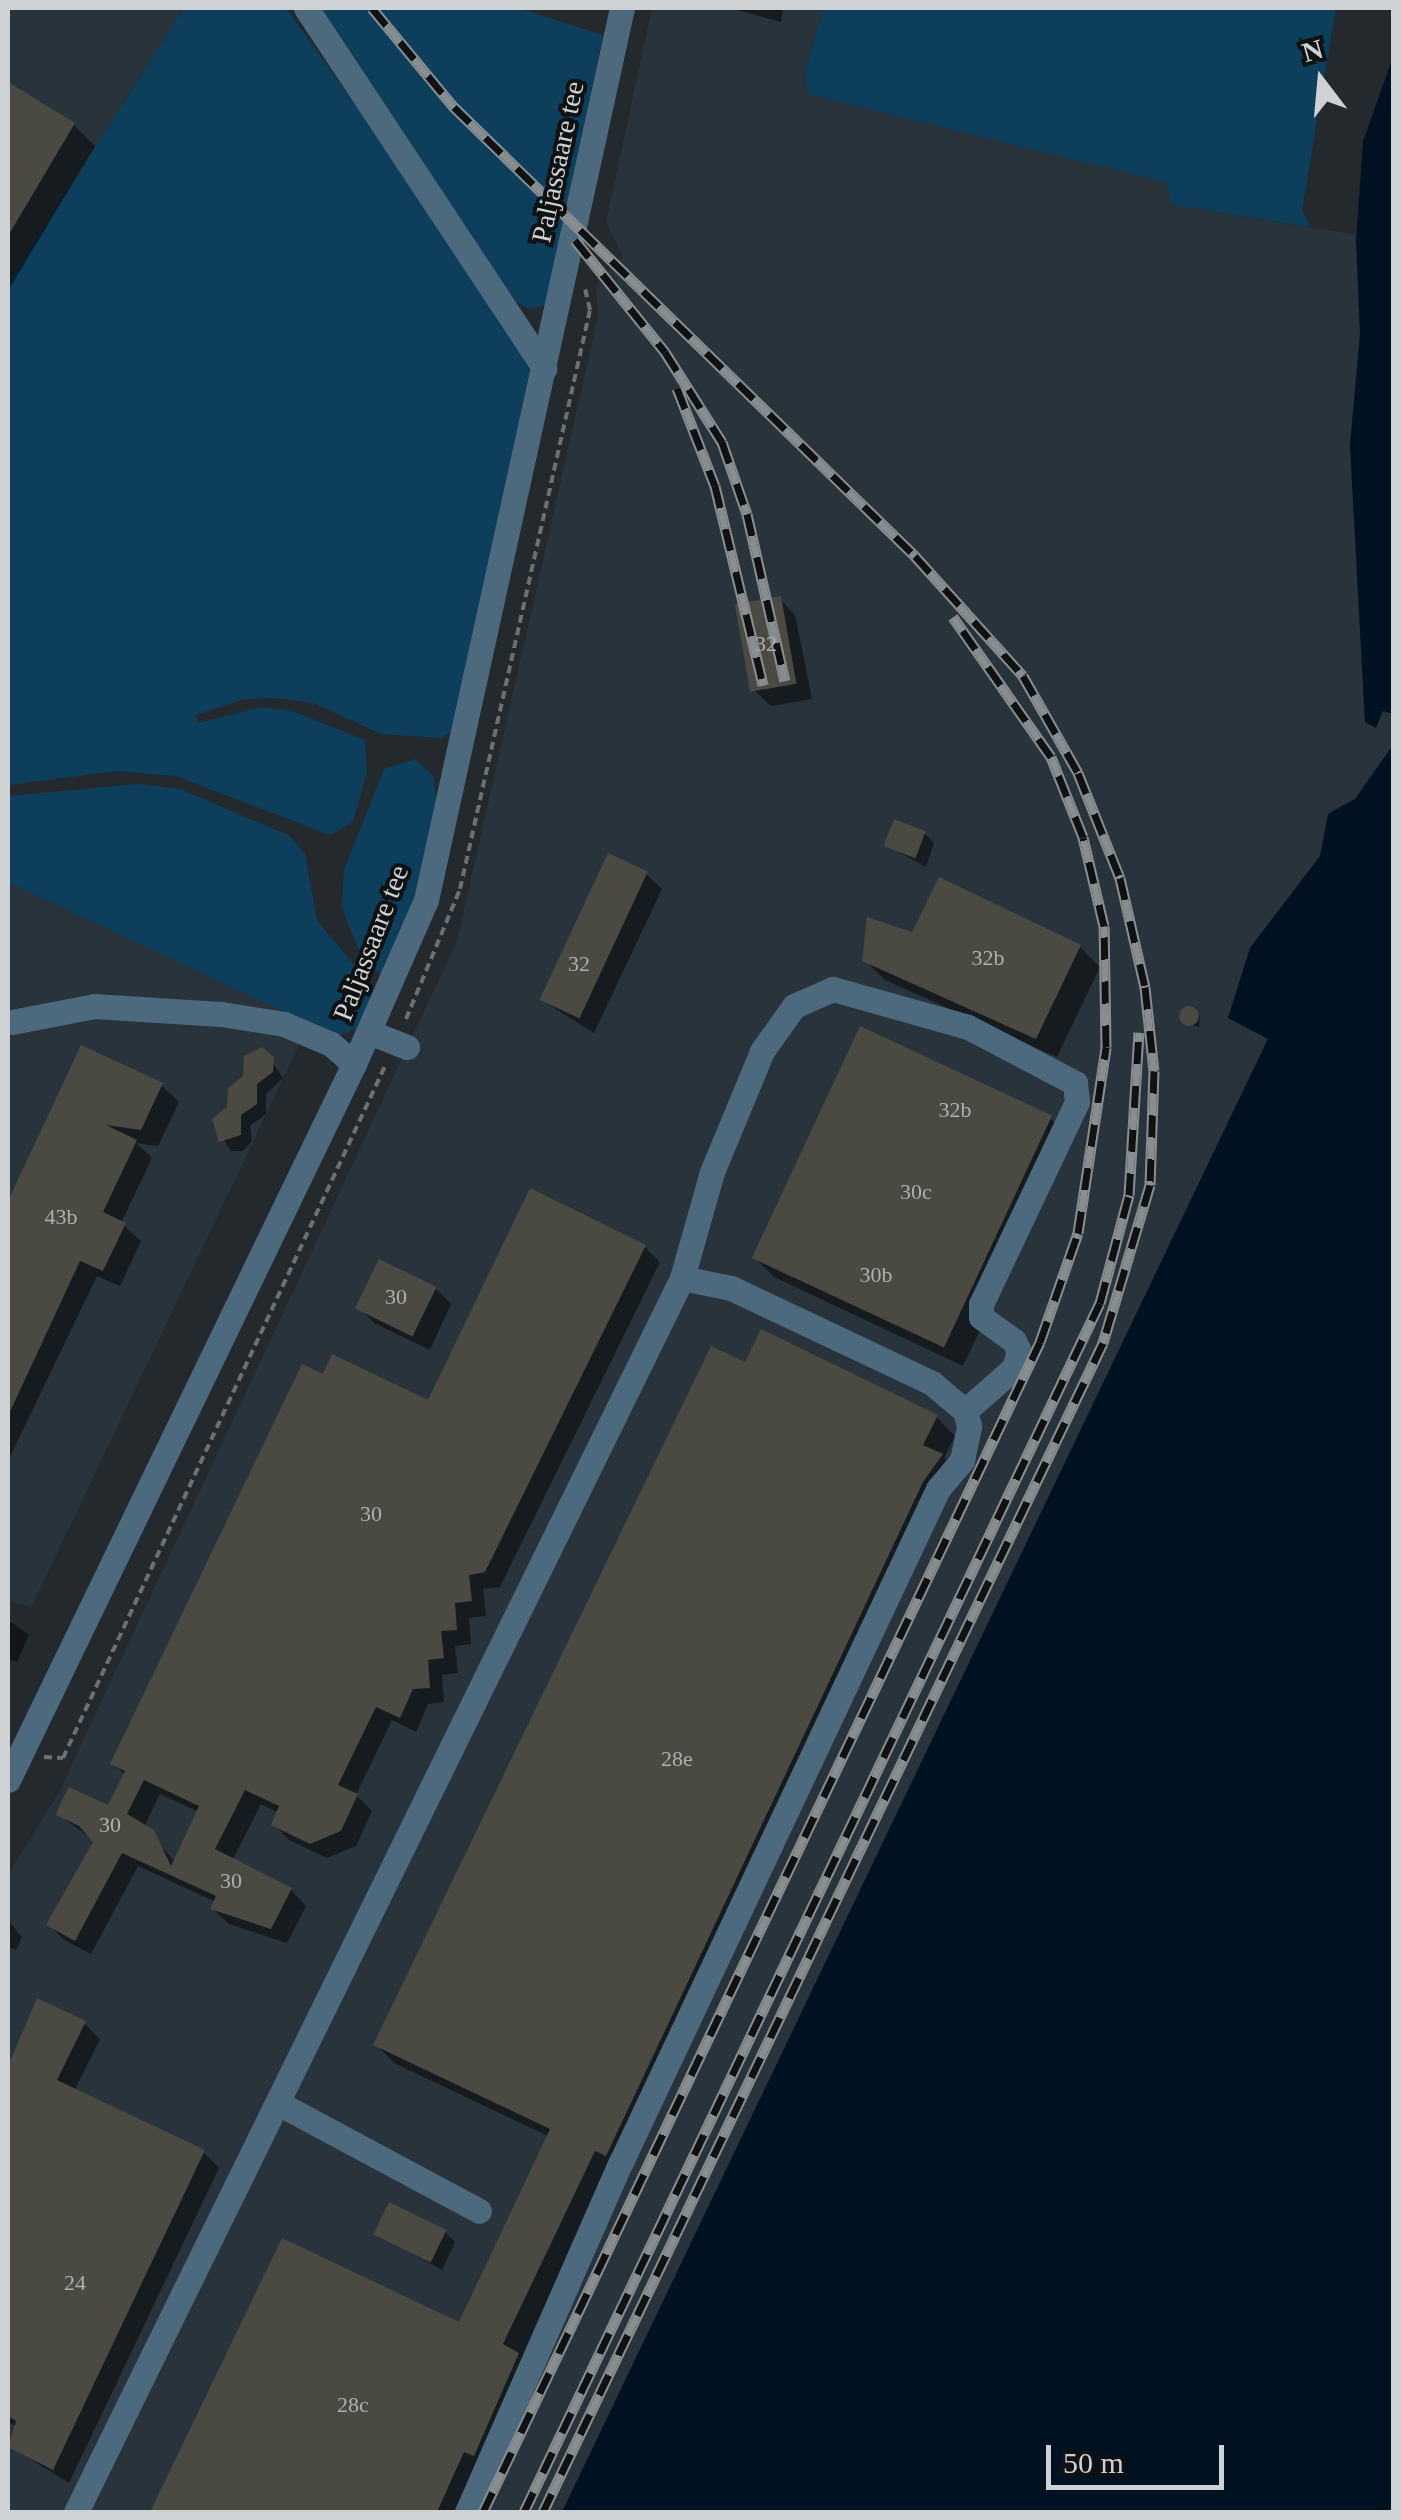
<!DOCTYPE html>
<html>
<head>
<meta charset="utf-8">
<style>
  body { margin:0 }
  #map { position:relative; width:1401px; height:2520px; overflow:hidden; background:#24292d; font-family:Georgia,serif }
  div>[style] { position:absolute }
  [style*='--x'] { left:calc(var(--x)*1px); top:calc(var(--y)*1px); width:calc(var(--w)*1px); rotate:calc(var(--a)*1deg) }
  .built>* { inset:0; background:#28333b }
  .green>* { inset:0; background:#0d3f5c }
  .water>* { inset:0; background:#001221 }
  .shadow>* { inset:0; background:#0007 }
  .building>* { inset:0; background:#4a4a43; transform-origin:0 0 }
  .round { border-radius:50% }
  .path>* { height:4px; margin-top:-2px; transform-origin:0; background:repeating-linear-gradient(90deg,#6b7073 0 8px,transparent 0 13px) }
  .minor>* { height:25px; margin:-12.5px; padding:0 12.5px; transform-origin:12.5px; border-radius:12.5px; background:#4c697e }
  .rail>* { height:11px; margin-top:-5.5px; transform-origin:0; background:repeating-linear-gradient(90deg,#0f1113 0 22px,#888d90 0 44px); box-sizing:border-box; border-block:2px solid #888d90 }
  span { translate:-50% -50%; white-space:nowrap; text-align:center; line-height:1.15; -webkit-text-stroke:8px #0f1113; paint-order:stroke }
  .number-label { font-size:22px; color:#adb0b0 }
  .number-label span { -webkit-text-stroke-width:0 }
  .street-label { font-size:28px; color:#ced2d4 }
  .frame { position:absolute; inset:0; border:10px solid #ced2d4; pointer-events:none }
  .north { position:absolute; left:1271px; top:30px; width:100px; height:100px; -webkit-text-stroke:8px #0f1113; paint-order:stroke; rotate:344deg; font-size:28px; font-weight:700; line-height:40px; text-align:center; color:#ced2d4 }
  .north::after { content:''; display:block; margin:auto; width:35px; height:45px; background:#ced2d4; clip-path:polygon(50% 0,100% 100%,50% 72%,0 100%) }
  .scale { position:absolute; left:1046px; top:2445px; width:178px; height:45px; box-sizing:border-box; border:5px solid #ced2d4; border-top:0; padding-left:12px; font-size:30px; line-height:35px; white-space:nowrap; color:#ced2d4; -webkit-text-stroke:8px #0f1113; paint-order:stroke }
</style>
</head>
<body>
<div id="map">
  <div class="built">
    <i style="clip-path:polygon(8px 8px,184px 8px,8px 285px)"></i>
    <i style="clip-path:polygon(652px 8px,823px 8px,805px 74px,809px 94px,1167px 182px,1174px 205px,1358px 235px,1360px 334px,1350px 445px,1365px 721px,1376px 727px,1383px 710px,1393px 714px,1393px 745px,1355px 799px,1332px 810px,1320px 856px,1250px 948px,1228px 1018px,1268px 1038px,562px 2512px,8px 2512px,8px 1875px,59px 1792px,457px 941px,598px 316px,596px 284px,623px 256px,606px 222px)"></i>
    <i style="clip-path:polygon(8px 882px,310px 1022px,31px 1608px,8px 1600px)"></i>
  </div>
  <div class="green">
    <i style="clip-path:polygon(184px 8px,286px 8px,501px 309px,529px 363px,531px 381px,454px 730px,441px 738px,381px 734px,316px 704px,279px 698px,246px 699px,195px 715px,199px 723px,261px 707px,292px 711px,365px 740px,367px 773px,353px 822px,330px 835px,176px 776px,117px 771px,8px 785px,8px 285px)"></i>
    <i style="clip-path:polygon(310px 8px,518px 8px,603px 35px,546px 305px,529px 309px,515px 301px)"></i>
    <i style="clip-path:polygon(823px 8px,1336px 8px,1302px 210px,1311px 227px,1173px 205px,1166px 182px,808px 94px,805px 74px)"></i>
    <i style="clip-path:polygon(415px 759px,433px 776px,438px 807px,420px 883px,382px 976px,360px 953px,342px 908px,344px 870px,384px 769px)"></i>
    <i style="clip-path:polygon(137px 784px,180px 789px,290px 836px,305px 854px,317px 920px,376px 992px,359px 1028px,336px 1036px,8px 882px,8px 796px)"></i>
  </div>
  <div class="water">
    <i style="clip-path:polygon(1393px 57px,1394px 714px,1383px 711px,1376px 728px,1365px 722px,1350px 445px,1360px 334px,1356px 241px,1363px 141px)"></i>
    <i style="clip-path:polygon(1393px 745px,1393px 2512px,562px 2512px,1268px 1039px,1228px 1018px,1250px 948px,1320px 856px,1328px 814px,1355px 799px)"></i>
  </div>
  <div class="shadow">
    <i style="clip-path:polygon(730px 8px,783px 8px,781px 22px)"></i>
    <i style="clip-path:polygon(8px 85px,74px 125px,95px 146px,8px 291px)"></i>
    <i style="clip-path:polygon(780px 599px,795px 615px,812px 699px,771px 706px,755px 691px)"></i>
    <i style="clip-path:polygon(924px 833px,934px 843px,926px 867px,886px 845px)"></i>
    <i style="clip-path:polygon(646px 874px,662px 889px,594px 1033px,540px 999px)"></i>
    <i style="clip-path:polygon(914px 935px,1080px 947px,1100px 967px,1057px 1057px,885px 980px,865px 960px)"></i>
    <i style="clip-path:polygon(1184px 1011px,1200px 1015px,1199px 1027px,1184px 1022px)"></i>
    <i style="clip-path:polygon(82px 1048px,162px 1086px,179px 1102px,158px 1146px,136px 1143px,152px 1158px,121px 1223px,141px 1241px,120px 1286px,97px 1276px,8px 1461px,8px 1207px)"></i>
    <i style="clip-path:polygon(271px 1060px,283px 1078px,266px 1094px,266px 1114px,250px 1126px,252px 1141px,243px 1151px,231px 1151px,214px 1125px)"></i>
    <i style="clip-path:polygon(1050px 1118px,1071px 1139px,963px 1366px,774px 1277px,754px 1257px)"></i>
    <i style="clip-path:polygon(evenodd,645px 1247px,660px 1262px,500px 1587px,483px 1589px,486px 1616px,469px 1618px,471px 1644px,455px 1646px,458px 1673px,442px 1675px,444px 1702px,428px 1704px,416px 1732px,392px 1720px,356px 1795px,372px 1811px,356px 1846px,327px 1858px,289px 1840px,274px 1824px,279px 1813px,261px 1804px,232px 1861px,291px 1890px,306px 1906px,287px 1943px,229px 1924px,213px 1909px,216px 1902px,138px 1866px,91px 1954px,64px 1940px,49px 1925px,96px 1842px,59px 1815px,110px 1809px,126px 1776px,113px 1763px,324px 1377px,429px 1403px,645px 1247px,160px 1794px,199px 1812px,175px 1862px,144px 1827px,160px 1794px)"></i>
    <i style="clip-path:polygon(436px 1289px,451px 1304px,430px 1350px,374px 1323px,358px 1307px)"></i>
    <i style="clip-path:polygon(746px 1365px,936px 1417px,955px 1436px,944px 1458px,960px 1475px,941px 1501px,463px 2512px,153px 2512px,283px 2241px,460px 2325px,550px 2137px,394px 2063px,376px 2044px)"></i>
    <i style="clip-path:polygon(8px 1620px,29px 1635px,17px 1662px,8px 1658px)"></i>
    <i style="clip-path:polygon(8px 1920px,22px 1937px,16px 1950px,8px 1947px)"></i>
    <i style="clip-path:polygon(38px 2001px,84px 2023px,100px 2039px,74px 2091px,203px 2152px,219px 2168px,69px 2483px,8px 2445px,16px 2426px,8px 2422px,8px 2070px)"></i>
    <i style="clip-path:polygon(445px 2232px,455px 2242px,442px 2270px,376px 2233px)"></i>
  </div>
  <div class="building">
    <i style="clip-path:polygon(8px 82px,75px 123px,8px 236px)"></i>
    <i style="left:781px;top:596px;width:89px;height:47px;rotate:80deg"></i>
    <i style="left:894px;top:819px;width:34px;height:29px;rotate:21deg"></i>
    <i style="left:608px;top:853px;width:44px;height:162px;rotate:25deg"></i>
    <i style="clip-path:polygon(939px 877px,1081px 945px,1036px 1039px,862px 961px,867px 917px,912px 932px)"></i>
    <i class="round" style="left:1179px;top:1006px;width:20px;height:20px"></i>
    <i style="left:860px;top:1026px;width:212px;height:256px;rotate:25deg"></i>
    <i style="clip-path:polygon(81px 1045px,163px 1083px,141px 1130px,106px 1125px,137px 1140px,103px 1212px,126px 1223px,103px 1271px,80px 1261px,8px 1416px,8px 1201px)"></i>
    <i style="clip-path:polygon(262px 1047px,274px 1057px,273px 1072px,257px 1084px,257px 1104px,241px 1115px,241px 1135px,219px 1142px,212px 1119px,227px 1107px,228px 1088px,243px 1076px,244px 1056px)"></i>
    <i style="clip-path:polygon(evenodd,530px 1188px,646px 1245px,485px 1572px,469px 1575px,472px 1601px,455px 1603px,457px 1630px,441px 1631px,444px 1658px,428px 1660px,430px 1688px,413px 1689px,400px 1718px,376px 1707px,338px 1785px,358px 1794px,341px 1831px,310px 1844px,271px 1825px,279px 1806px,245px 1790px,215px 1849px,292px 1888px,271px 1929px,210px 1909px,216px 1896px,122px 1853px,75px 1941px,46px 1925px,93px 1842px,79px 1826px,56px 1815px,63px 1798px,69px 1787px,108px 1805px,125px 1771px,110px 1764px,302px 1364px,323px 1374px,332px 1354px,428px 1400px,530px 1188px,144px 1780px,199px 1806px,171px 1866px,154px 1830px,127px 1814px,144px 1780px)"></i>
    <i style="left:379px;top:1259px;width:64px;height:55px;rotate:26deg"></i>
    <i style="clip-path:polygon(761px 1329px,938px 1415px,923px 1445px,943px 1454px,923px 1482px,606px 2156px,595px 2151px,503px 2344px,519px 2353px,474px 2456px,464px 2452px,437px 2512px,150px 2512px,282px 2238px,459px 2322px,550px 2129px,373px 2045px,711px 1346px,745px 1362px)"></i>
    <i style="clip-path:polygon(37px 1998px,86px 2021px,57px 2080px,205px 2150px,53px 2470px,8px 2447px,16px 2421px,8px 2416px,8px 2066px)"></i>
    <i style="left:389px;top:2202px;width:64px;height:36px;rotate:26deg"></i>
  </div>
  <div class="path">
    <i style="--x:406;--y:1019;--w:141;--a:-67.4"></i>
    <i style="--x:460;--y:889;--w:593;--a:-77.35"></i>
    <i style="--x:590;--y:310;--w:22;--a:-103"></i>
    <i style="--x:44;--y:1757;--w:19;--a:3"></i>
    <i style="--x:63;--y:1758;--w:765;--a:-65.04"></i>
  </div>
  <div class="minor">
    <i style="--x:306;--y:8;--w:432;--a:56.5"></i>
    <i style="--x:12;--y:1022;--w:84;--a:-11"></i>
    <i style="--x:94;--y:1006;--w:127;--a:3.6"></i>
    <i style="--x:221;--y:1014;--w:64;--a:9"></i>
    <i style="--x:284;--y:1024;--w:51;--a:23.1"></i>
    <i style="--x:331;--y:1044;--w:30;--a:41"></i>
    <i style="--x:369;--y:1032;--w:41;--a:21.5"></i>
    <i style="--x:8;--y:1780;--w:795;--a:-64.21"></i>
    <i style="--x:354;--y:1064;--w:179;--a:-66.3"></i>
    <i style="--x:426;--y:900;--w:913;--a:-77.61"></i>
    <i style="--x:278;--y:2103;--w:228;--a:28.2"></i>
    <i style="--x:76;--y:2512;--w:1375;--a:-63.84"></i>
    <i style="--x:682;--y:1278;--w:110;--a:-74.2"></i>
    <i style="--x:712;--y:1172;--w:131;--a:-67.5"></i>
    <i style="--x:762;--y:1051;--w:55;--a:-54.6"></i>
    <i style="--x:794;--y:1006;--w:43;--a:-23.6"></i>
    <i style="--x:833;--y:989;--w:140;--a:15.7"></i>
    <i style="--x:968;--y:1027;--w:121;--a:27.6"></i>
    <i style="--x:1075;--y:1083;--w:19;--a:84"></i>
    <i style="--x:1077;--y:1102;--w:224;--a:115.4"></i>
    <i style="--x:981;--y:1304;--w:13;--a:90"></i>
    <i style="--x:981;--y:1317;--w:41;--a:36"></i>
    <i style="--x:1014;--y:1341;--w:11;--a:63"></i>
    <i style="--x:1019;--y:1351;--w:18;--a:106"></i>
    <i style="--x:1014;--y:1368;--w:65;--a:138.7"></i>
    <i style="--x:467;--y:2512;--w:382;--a:-66.3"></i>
    <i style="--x:621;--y:2162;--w:744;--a:-64.78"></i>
    <i style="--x:938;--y:1489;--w:38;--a:-50"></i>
    <i style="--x:962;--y:1460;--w:35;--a:-78"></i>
    <i style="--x:969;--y:1426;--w:16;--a:-105"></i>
    <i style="--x:965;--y:1411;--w:43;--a:-139.7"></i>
    <i style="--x:932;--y:1383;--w:222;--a:-154.7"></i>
    <i style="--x:731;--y:1288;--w:50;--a:-168.5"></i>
  </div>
  <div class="rail">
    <i style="--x:372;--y:8;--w:129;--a:50.4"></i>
    <i style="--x:454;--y:107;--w:644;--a:44.24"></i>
    <i style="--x:915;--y:556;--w:161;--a:48"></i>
    <i style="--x:1023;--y:676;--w:112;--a:60.4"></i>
    <i style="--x:1078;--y:773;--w:113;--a:68.2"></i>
    <i style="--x:1120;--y:878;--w:112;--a:77.1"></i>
    <i style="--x:1145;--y:987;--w:84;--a:83.9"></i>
    <i style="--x:1154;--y:1071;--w:114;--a:92"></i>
    <i style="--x:1150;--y:1185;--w:165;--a:106.6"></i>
    <i style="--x:1103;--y:1343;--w:1296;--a:115.6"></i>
    <i style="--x:575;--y:240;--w:144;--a:51.2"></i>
    <i style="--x:665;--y:352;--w:107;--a:57.7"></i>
    <i style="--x:722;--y:442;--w:76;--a:70.9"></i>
    <i style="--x:747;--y:514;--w:171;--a:77.2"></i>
    <i style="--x:677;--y:388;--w:105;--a:68.8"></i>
    <i style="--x:715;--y:486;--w:205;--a:76.4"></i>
    <i style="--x:483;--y:2512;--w:1296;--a:-64.54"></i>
    <i style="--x:1040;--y:1342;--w:115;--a:-70.8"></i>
    <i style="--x:1078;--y:1233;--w:188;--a:-81.4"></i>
    <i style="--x:1106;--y:1047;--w:121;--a:-90.9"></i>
    <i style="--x:1104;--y:926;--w:91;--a:-103.3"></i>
    <i style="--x:1083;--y:837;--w:86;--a:-111.8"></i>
    <i style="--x:1051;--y:757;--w:171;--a:-125"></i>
    <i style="--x:524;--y:2512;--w:1339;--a:-64.53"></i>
    <i style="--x:1100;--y:1303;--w:112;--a:-75"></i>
    <i style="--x:1129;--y:1195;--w:163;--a:-86.5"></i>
  </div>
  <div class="number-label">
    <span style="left:766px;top:644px">32</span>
    <span style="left:988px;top:958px">32b</span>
    <span style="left:579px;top:964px">32</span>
    <span style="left:955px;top:1110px">32b</span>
    <span style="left:916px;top:1192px">30c</span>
    <span style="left:61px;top:1217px">43b</span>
    <span style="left:876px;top:1275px">30b</span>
    <span style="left:396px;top:1297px">30</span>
    <span style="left:371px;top:1514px">30</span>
    <span style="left:677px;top:1759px">28e</span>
    <span style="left:110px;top:1825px">30</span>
    <span style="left:231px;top:1881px">30</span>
    <span style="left:75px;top:2283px">24</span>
    <span style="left:353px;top:2405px">28c</span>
  </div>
  <div class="street-label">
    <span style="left:558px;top:162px;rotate:-78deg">Paljassaare tee</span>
    <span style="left:371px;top:943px;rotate:-69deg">Paljassaare tee</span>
  </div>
  <div class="frame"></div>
  <div class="north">N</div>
  <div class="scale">50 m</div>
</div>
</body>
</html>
